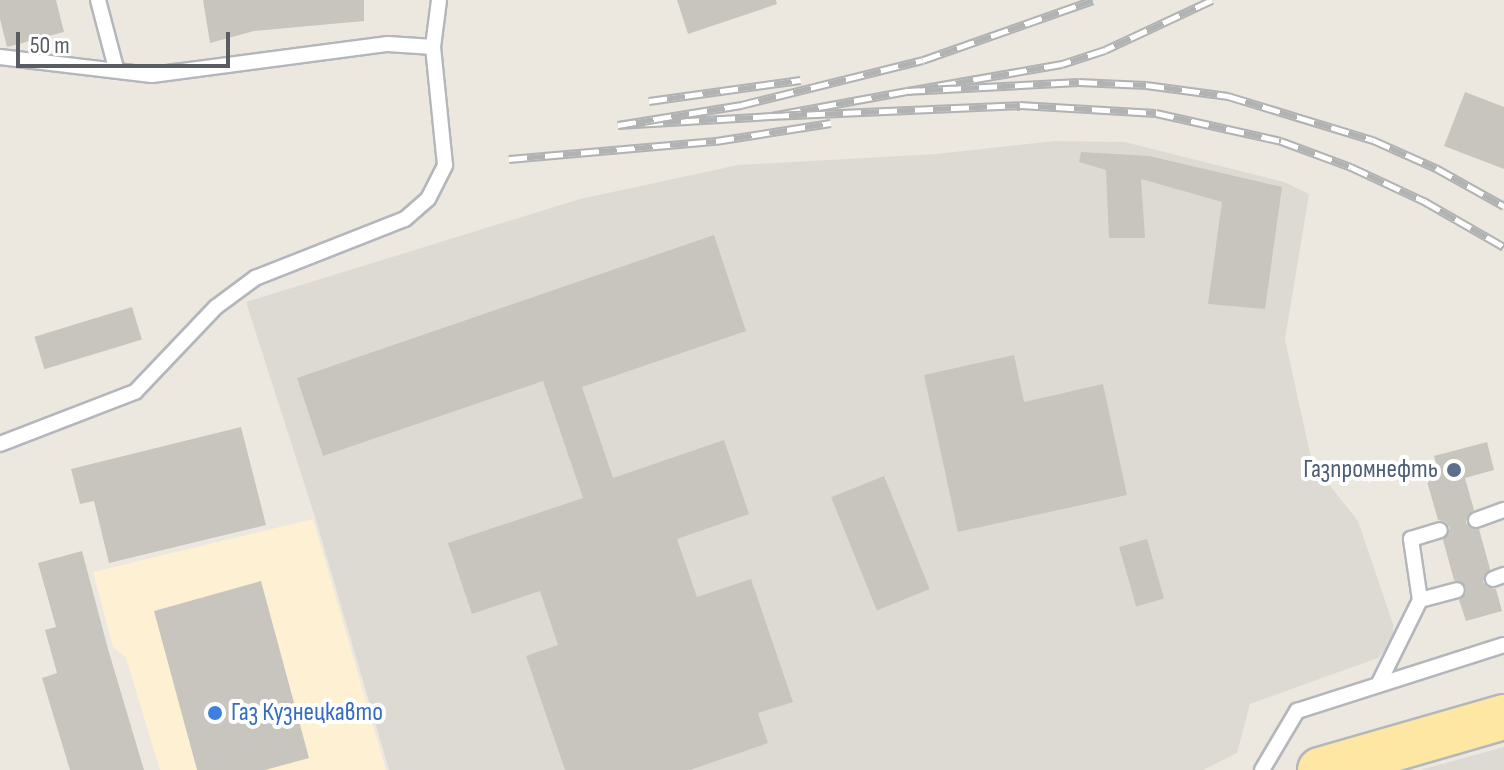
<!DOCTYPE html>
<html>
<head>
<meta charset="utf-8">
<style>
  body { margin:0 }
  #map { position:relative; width:1504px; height:770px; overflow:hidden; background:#ece8e0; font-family:"Sofia Sans Condensed",sans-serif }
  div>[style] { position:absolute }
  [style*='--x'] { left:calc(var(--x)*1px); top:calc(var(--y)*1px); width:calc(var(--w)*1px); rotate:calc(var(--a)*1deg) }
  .commercial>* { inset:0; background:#fdf0d3 }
  .industrial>* { inset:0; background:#dddad4 }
  .building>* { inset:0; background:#c8c5bf; transform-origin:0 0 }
  .roads { filter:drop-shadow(2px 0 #b3b7bb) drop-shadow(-2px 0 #b3b7bb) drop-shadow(0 2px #b3b7bb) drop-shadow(0 -2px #b3b7bb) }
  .service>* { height:14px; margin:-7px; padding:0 7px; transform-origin:7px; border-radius:7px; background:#fff }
  .primary>* { height:44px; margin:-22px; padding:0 22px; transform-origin:22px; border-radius:22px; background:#fee7a2 }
  .rail>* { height:9px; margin-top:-4.5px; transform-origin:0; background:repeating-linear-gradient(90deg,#fff 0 18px,#b1b2b2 0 36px); box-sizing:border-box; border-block:2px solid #b1b2b2 }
  .dots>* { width:22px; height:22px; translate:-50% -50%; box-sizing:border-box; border:4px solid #fff; border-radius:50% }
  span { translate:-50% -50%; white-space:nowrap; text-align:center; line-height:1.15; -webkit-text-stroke:8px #fff; paint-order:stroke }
  .service-label { font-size:26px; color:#4e5e75 }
  .right { translate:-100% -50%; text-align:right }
  .shop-label { font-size:26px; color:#366cbe }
  .left { translate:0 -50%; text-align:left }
  .scale { position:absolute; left:16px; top:32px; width:214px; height:36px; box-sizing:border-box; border:4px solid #595d61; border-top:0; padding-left:10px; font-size:24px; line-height:28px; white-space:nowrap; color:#595d61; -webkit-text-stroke:6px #fff; paint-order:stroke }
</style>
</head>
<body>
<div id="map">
  <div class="commercial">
    <i style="clip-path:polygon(313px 519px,386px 770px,160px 770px,126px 658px,113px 647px,93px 572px)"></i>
  </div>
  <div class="industrial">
    <i style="clip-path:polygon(1054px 141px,1125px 142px,1284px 182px,1309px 194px,1285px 339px,1312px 463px,1358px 521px,1393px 624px,1393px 640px,1378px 658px,1250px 704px,1237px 753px,1203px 770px,389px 770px,315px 517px,246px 302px,580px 199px,738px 165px,936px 154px)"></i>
    <i style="clip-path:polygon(1504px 747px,1504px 770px,1420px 770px)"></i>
  </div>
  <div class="building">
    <i style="clip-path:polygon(0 0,56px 0,64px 32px,7px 47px,0 19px)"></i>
    <i style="clip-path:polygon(203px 0,364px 0,364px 21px,254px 31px,210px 43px)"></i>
    <i style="clip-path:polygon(677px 0,776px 0,777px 4px,688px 34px)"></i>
    <i style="clip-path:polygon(1465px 92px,1504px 107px,1504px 169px,1444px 146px)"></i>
    <i style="clip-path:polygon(1081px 152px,1149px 156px,1282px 187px,1265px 309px,1208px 304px,1222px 202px,1141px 179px,1145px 238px,1109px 238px,1106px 170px,1079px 162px)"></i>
    <i style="clip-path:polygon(714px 235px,746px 331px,582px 387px,613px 478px,724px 440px,749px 514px,677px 539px,697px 597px,751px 579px,793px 702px,758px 713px,768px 743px,690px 770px,565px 770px,526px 656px,558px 645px,540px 591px,472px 614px,448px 543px,583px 498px,543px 381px,323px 456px,297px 378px)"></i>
    <i style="left:132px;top:307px;width:34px;height:102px;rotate:73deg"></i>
    <i style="clip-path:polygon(1014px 355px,1024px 402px,1103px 384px,1127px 495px,958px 532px,924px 375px)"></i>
    <i style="clip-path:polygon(241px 427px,266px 525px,109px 563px,94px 501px,80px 504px,71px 469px)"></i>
    <i style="clip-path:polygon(1487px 442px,1494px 470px,1465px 478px,1474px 510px,1468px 514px,1466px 523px,1470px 528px,1479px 529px,1490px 569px,1483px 582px,1487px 587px,1496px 589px,1502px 611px,1466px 621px,1459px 600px,1466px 593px,1466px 587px,1454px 580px,1443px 540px,1450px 528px,1446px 522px,1438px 520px,1426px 478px,1439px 474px,1434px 456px)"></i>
    <i style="left:884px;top:476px;width:122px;height:57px;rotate:68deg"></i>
    <i style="left:1147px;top:539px;width:62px;height:29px;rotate:74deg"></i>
    <i style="clip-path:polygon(82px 551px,108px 649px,144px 770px,70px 770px,42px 678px,57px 673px,45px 630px,56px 627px,38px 563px)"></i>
    <i style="clip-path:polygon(261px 581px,309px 758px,265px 770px,197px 770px,154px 611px)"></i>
  </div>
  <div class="roads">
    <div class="service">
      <i style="--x:98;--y:0;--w:70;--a:75.2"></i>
      <i style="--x:0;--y:57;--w:153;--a:6.8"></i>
      <i style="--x:152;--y:75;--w:238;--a:-7.5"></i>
      <i style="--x:388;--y:44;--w:45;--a:3.8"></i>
      <i style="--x:0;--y:444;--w:145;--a:-21.1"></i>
      <i style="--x:135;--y:392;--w:117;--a:-46.4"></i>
      <i style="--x:216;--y:307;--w:49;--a:-36.6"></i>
      <i style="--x:255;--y:278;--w:161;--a:-21.5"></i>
      <i style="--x:405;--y:219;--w:30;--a:-41"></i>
      <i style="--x:428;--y:199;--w:38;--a:-63"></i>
      <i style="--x:445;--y:165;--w:119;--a:-95.8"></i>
      <i style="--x:433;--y:47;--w:47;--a:-82.7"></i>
      <i style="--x:1476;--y:520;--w:30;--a:-20"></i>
      <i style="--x:1493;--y:579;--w:12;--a:-20"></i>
      <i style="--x:1420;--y:600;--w:62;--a:-98.4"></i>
      <i style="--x:1411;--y:539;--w:30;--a:-17"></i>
      <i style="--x:1378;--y:685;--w:95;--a:-63.7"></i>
      <i style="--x:1420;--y:600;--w:38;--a:-15"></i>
      <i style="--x:1262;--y:770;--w:69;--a:-59.3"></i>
      <i style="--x:1297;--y:711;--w:217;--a:-17.7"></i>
    </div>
    <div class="primary">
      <i style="--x:1320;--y:770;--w:191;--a:-16.1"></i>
    </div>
  </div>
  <div class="rail">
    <i style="--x:1212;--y:0;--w:118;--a:155"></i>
    <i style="--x:1105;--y:50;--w:45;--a:162"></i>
    <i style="--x:1062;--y:64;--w:157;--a:170.1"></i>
    <i style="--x:907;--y:91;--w:172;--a:-3"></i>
    <i style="--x:1079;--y:82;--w:67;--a:2.6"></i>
    <i style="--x:1146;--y:85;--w:83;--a:7.6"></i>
    <i style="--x:1228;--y:96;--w:152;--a:16.9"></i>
    <i style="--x:1373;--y:140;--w:69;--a:24"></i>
    <i style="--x:1436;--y:168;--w:78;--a:29.2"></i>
    <i style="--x:907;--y:91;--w:138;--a:169.6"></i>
    <i style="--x:771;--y:116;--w:249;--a:-2.5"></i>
    <i style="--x:1020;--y:105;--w:136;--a:3.4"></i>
    <i style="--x:1156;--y:113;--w:128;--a:12.6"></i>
    <i style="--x:1281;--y:141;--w:75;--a:20.4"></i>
    <i style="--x:1351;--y:167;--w:81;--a:25"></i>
    <i style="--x:1424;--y:201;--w:92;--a:29.9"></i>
    <i style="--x:649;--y:101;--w:153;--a:-7.9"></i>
    <i style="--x:771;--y:116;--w:153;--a:176.6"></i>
    <i style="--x:618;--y:125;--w:125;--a:-9.2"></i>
    <i style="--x:741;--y:105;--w:187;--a:-13.9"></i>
    <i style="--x:923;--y:60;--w:180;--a:-19.4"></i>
    <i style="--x:509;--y:159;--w:208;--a:-5"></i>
    <i style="--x:716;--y:141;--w:116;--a:-8.9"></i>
  </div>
  <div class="dots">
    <i style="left:1454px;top:470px;background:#5c6f8a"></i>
    <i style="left:215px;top:713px;background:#3f7fe0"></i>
  </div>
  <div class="service-label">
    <span class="right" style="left:1438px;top:470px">Газпромнефть</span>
  </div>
  <div class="shop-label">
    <span class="left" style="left:231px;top:713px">Газ Кузнецкавто</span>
  </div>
  <div class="scale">50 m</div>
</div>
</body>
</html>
